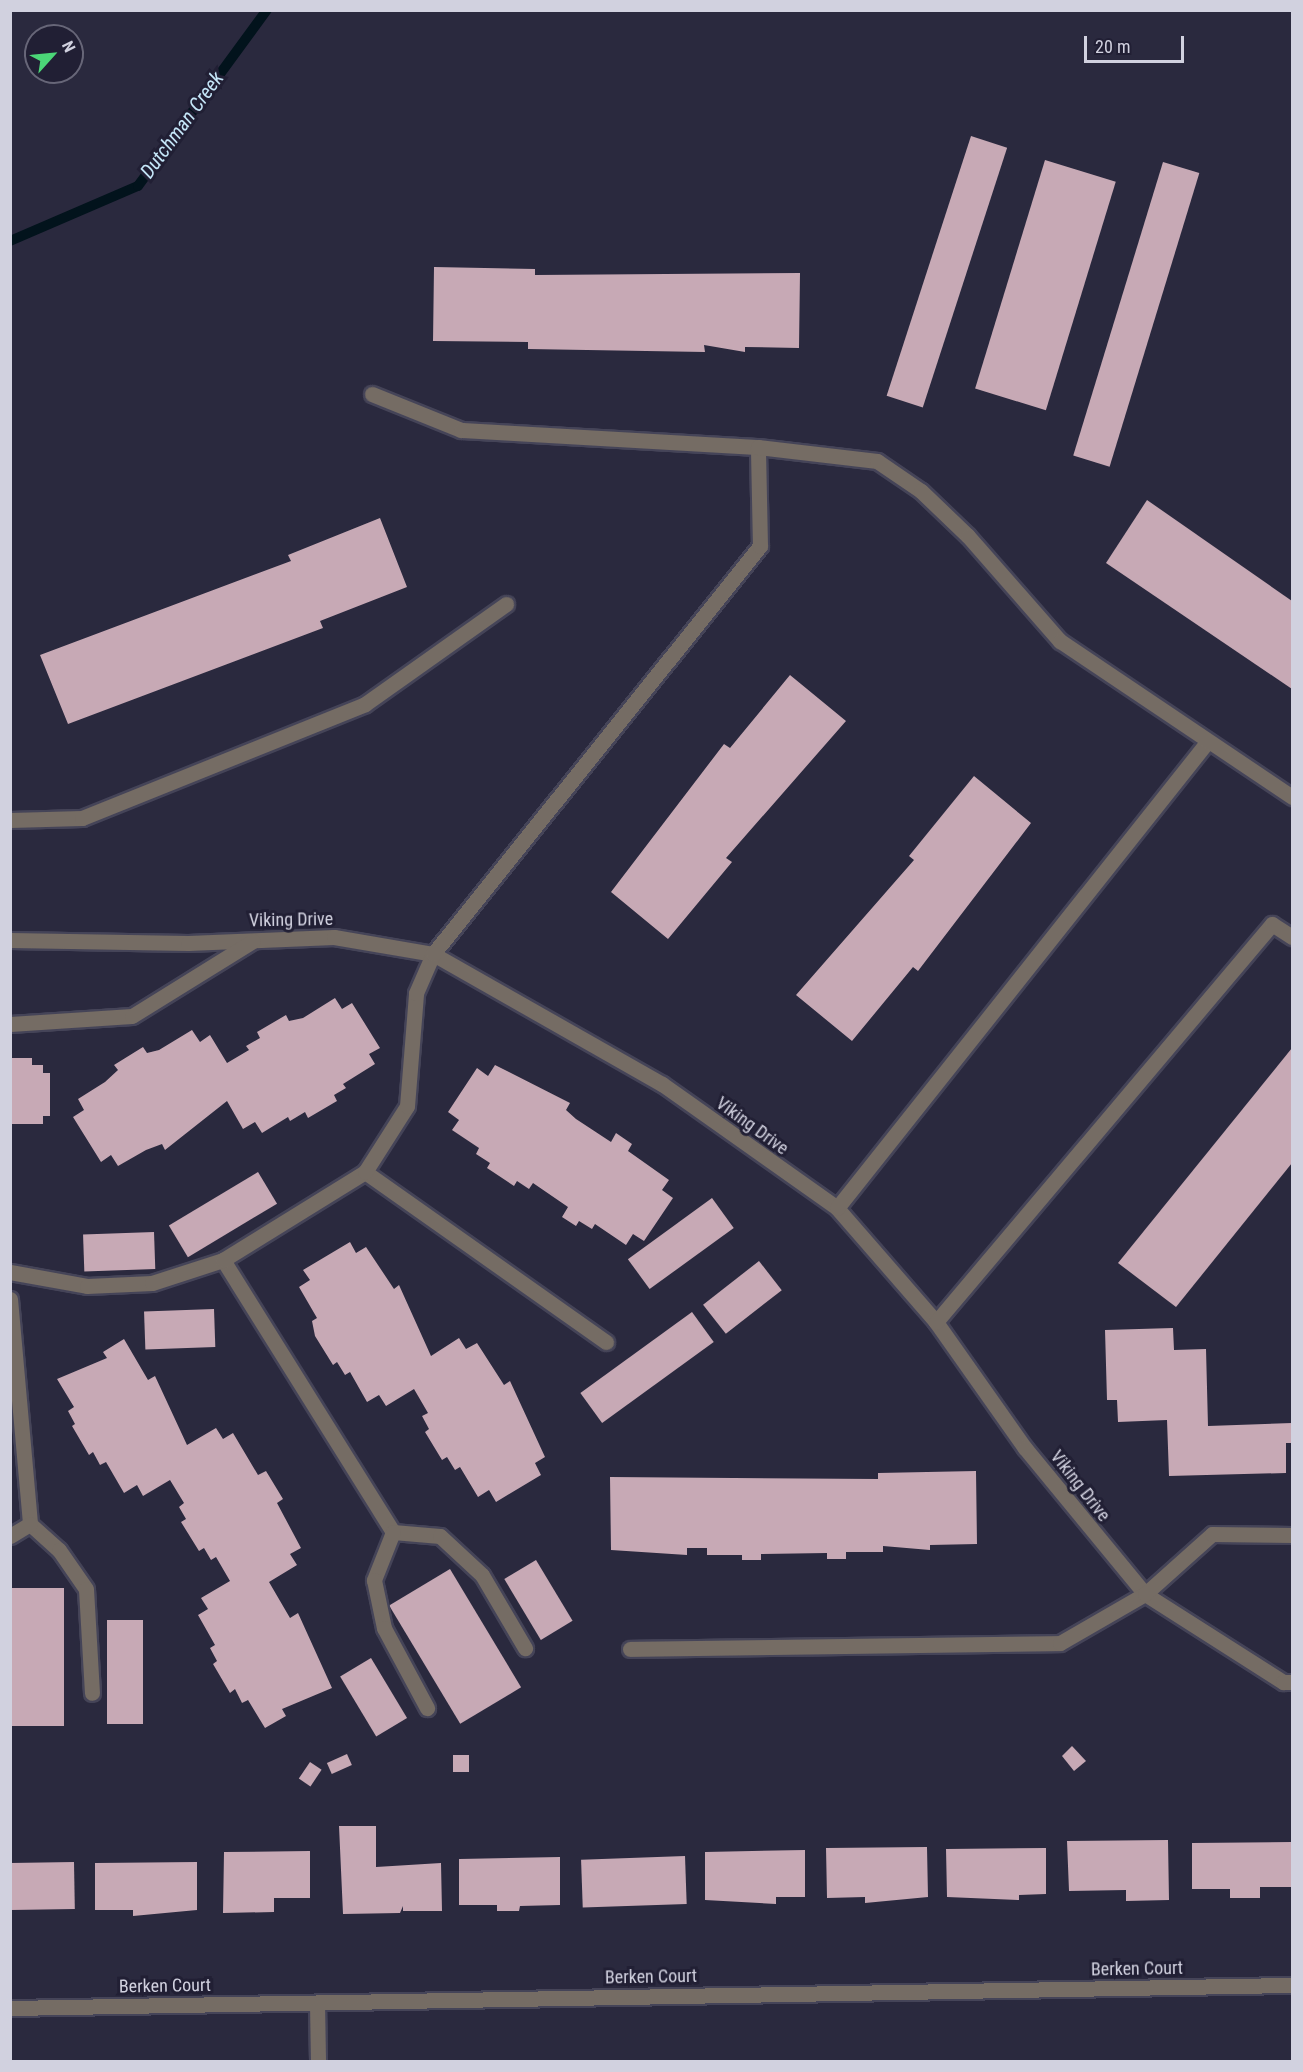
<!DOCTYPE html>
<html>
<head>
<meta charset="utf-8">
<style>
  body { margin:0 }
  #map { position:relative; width:1303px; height:2072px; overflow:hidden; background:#2a293e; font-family:"Roboto Condensed",sans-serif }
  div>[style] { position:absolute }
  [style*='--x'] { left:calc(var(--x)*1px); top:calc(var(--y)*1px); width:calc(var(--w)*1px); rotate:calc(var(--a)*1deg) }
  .stream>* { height:10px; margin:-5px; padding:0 5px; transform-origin:5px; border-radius:5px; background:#02131c }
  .building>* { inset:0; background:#c7a9b5; transform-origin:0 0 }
  .roads { filter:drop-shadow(2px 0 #454458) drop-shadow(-2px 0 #454458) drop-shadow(0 2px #454458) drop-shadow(0 -2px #454458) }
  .minor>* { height:15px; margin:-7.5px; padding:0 7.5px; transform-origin:7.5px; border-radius:7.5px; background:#756c64 }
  span { translate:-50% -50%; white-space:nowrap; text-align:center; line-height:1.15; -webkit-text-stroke:6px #211f34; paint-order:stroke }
  .street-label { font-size:18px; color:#d1d1df }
  .water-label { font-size:20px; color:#c5e6f8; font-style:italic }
  .frame { position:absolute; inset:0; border:12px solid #d1d1df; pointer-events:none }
  .north { position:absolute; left:24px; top:24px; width:60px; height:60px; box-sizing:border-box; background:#211f34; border:2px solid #676678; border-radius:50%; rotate:63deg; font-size:16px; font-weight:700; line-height:24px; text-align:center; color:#d1d1df }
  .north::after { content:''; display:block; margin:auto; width:21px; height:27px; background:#4bd677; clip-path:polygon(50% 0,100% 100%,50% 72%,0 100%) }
  .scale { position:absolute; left:1084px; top:36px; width:100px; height:27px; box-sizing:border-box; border:3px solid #d1d1df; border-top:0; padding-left:8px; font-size:18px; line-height:21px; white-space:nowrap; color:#d1d1df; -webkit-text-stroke:4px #211f34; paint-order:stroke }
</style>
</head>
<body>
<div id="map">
  <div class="stream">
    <i style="--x:10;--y:241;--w:139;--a:-23.3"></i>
    <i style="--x:138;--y:186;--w:218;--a:-53.8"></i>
  </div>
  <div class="building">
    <i style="left:971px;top:136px;width:38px;height:273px;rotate:18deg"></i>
    <i style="left:1045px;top:160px;width:74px;height:239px;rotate:17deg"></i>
    <i style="left:1163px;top:162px;width:38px;height:307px;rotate:17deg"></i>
    <i style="clip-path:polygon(434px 267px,535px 269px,535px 275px,800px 273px,799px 348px,745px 347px,745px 352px,704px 345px,705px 352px,528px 349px,528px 342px,433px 341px)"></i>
    <i style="clip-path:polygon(1147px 500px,1292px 601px,1292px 689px,1106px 563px)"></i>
    <i style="clip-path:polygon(380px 518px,407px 587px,320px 621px,323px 628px,68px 724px,40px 655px,291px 561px,288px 555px)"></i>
    <i style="clip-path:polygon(790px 675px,846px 721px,726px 858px,732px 862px,668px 939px,611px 892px,724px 744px,730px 748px)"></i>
    <i style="clip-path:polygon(974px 776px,1031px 823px,918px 971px,913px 967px,852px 1041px,796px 995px,914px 860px,909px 856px)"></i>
    <i style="clip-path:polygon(335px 998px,342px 1009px,352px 1003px,380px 1048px,369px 1054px,375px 1064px,343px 1084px,346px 1088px,334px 1095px,337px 1101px,308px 1118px,305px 1112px,290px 1121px,288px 1117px,262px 1133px,255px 1122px,243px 1129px,227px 1101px,165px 1150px,162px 1144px,146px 1150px,118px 1166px,111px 1155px,101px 1162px,73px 1117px,84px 1110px,78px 1099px,105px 1082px,118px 1070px,114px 1065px,143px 1047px,147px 1053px,159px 1050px,192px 1030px,200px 1042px,210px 1035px,227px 1063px,249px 1050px,246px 1046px,260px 1038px,257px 1032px,286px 1015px,289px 1021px,303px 1018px)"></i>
    <i style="clip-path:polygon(1292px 1048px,1292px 1163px,1176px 1307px,1118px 1263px)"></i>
    <i style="clip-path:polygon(10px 1058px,32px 1058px,32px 1065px,43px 1065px,43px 1073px,50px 1073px,50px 1116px,43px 1116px,43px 1124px,10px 1124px)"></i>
    <i style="clip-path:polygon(495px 1065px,570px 1103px,566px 1110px,576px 1119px,611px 1142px,616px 1133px,632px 1144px,628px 1151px,669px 1180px,662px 1190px,673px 1198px,644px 1241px,633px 1234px,626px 1245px,595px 1224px,592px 1229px,579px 1221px,576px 1226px,562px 1217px,568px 1207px,533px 1183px,529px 1189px,517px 1181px,514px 1186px,487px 1168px,490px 1163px,476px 1154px,479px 1148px,452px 1130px,459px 1120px,448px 1112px,477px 1068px,488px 1076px)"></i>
    <i style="left:258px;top:1172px;width:37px;height:104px;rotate:59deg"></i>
    <i style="left:712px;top:1198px;width:37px;height:104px;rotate:54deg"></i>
    <i style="left:154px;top:1232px;width:37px;height:71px;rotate:88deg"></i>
    <i style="clip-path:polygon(350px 1242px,356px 1253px,366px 1247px,394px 1289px,399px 1285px,431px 1356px,459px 1338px,466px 1349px,477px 1343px,504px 1385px,510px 1381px,545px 1457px,535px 1463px,541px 1475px,496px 1502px,489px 1490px,478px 1497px,460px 1467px,455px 1470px,447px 1457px,442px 1460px,425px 1432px,429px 1429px,422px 1416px,428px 1413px,414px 1389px,386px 1406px,379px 1395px,367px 1402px,350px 1372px,345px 1375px,337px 1362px,333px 1365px,315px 1336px,312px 1321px,317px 1318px,299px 1287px,310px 1280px,303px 1270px)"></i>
    <i style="left:759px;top:1261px;width:37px;height:71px;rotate:52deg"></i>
    <i style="left:214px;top:1309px;width:38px;height:70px;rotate:88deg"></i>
    <i style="left:692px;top:1312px;width:37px;height:138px;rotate:54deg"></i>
    <i style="clip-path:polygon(1173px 1328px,1174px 1350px,1206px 1349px,1208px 1426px,1292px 1423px,1292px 1443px,1286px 1443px,1286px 1473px,1169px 1476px,1167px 1420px,1118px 1422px,1117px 1400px,1107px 1400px,1105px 1330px)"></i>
    <i style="clip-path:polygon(124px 1339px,148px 1380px,155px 1376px,187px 1445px,216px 1428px,223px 1439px,233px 1433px,258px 1475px,266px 1471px,283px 1499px,277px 1503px,301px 1548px,290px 1554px,297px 1565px,269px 1582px,290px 1618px,298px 1613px,332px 1688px,282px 1709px,286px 1716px,265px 1728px,248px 1700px,242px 1703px,235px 1689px,230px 1693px,213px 1664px,217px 1661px,210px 1648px,215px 1645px,198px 1615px,208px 1609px,201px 1598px,230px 1581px,216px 1557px,211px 1560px,204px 1548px,199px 1551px,181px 1522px,186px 1519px,179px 1507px,184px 1503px,170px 1480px,143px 1496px,137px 1485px,124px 1493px,106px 1462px,100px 1465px,93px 1452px,89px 1455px,72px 1426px,75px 1424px,68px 1411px,74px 1407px,57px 1379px,107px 1358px,103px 1352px)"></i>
    <i style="clip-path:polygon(976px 1471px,977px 1544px,930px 1545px,930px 1550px,883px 1546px,883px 1552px,846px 1552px,846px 1559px,827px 1559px,827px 1553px,761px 1554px,761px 1560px,742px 1560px,742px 1555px,707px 1555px,707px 1548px,687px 1548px,687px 1555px,611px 1550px,610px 1477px,878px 1479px,878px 1473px)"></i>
    <i style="left:536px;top:1560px;width:71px;height:37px;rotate:59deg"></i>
    <i style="left:450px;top:1569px;width:138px;height:71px;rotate:59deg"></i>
    <i style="left:10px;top:1588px;width:54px;height:138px"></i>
    <i style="left:107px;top:1620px;width:36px;height:104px"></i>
    <i style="left:371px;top:1658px;width:70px;height:36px;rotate:59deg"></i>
    <i style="clip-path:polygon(1072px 1746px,1086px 1761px,1074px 1771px,1062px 1756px)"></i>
    <i style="left:347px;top:1754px;width:12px;height:22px;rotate:66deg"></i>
    <i style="left:453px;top:1755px;width:16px;height:17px"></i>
    <i style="left:310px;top:1762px;width:14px;height:20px;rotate:34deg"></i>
    <i style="clip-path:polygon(339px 1826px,376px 1826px,376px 1867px,441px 1863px,442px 1911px,403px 1911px,403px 1906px,400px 1913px,343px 1914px)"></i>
    <i style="clip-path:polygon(1168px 1840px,1169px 1900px,1126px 1901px,1126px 1890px,1069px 1891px,1067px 1841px)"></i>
    <i style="clip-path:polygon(1292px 1842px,1292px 1887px,1260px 1887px,1260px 1898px,1230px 1898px,1230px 1889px,1192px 1889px,1192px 1843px)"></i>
    <i style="clip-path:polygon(927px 1847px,928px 1897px,865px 1903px,865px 1897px,827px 1898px,826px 1848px)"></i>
    <i style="clip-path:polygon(1046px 1848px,1046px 1894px,1019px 1895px,1019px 1900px,947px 1897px,946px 1849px)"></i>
    <i style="clip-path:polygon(805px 1850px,805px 1897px,776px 1897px,776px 1904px,705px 1900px,705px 1852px)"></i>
    <i style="clip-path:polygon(310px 1851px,310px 1898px,274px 1898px,274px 1912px,223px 1913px,224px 1852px)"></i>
    <i style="left:685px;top:1856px;width:48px;height:104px;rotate:88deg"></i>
    <i style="clip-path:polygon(560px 1857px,560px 1905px,520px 1906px,519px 1911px,497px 1911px,497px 1905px,459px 1905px,459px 1859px)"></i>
    <i style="left:74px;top:1862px;width:47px;height:64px;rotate:89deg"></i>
    <i style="clip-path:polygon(197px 1862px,197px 1910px,133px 1916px,133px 1910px,95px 1910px,95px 1863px)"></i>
  </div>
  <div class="roads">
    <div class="minor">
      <i style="--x:372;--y:394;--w:96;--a:22"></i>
      <i style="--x:461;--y:430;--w:297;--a:3.3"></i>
      <i style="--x:10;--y:820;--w:72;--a:-1.6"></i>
      <i style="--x:82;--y:818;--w:305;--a:-21.9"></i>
      <i style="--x:365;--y:704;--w:173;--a:-35.3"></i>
      <i style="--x:10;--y:940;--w:178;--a:1"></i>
      <i style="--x:188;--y:943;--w:146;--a:-2.4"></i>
      <i style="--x:334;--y:937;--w:100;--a:9.7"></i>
      <i style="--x:433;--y:954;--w:263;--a:29.6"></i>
      <i style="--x:662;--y:1084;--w:214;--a:35.3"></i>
      <i style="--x:837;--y:1208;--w:151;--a:49"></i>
      <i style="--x:936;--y:1322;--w:154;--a:54.8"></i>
      <i style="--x:1025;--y:1448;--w:189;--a:50.6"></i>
      <i style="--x:1145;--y:1594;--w:164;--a:32.5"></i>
      <i style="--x:1283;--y:1682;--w:9;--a:0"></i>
      <i style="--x:10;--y:1024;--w:122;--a:-3.8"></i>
      <i style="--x:132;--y:1016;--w:142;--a:-31.8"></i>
      <i style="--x:365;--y:1172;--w:295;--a:35.2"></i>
      <i style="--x:837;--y:1208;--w:596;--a:-51.54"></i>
      <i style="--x:223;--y:1260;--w:321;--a:58"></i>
      <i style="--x:393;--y:1532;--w:47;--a:4.9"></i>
      <i style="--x:440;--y:1536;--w:57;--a:42.9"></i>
      <i style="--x:482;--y:1575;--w:85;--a:59.5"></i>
      <i style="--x:10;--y:1272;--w:78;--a:10.3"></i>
      <i style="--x:87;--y:1286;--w:65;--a:-2.6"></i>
      <i style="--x:152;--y:1283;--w:75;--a:-17.9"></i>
      <i style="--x:223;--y:1260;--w:167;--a:-31.8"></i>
      <i style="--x:365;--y:1172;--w:78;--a:-57.5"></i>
      <i style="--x:407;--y:1106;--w:113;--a:-85.4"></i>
      <i style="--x:416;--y:993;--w:43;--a:-66.4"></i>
      <i style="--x:433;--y:954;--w:523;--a:-51.29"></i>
      <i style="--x:760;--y:546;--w:99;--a:-91.2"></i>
      <i style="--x:758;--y:447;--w:120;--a:6.7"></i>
      <i style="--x:877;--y:461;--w:53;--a:34.3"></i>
      <i style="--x:921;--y:491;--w:65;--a:43.8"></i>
      <i style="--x:968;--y:536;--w:140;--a:48.8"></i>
      <i style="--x:1060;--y:641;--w:280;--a:33.9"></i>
      <i style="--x:10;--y:1299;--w:226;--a:84.9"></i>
      <i style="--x:30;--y:1524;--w:39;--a:42"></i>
      <i style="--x:59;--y:1550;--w:47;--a:55.3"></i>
      <i style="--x:86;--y:1589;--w:104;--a:86.7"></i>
      <i style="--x:936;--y:1322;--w:521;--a:-49.83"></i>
      <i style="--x:1272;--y:924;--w:24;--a:33"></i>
      <i style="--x:393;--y:1532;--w:52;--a:111.6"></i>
      <i style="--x:374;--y:1580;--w:49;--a:78.2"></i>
      <i style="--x:384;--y:1628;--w:91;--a:61.7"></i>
      <i style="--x:10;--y:1536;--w:23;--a:-31"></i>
      <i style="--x:630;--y:1649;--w:430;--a:-0.8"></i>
      <i style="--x:1060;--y:1643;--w:98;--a:-30"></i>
      <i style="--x:1145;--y:1594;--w:90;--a:-41.8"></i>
      <i style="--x:1212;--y:1534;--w:80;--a:0.7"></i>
      <i style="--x:317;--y:2003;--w:59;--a:89"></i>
      <i style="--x:10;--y:2008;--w:1282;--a:-1.03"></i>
    </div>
  </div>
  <div class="street-label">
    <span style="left:291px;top:920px;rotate:-1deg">Viking Drive</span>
    <span style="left:752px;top:1126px;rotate:36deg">Viking Drive</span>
    <span style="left:1080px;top:1486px;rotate:52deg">Viking Drive</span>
    <span style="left:1137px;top:1969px;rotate:-1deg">Berken Court</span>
    <span style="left:651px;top:1977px;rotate:-1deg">Berken Court</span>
    <span style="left:165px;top:1986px;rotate:-1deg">Berken Court</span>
  </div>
  <div class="water-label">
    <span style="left:182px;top:125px;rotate:-54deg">Dutchman Creek</span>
  </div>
  <div class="frame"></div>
  <div class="north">N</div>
  <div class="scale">20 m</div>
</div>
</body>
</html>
